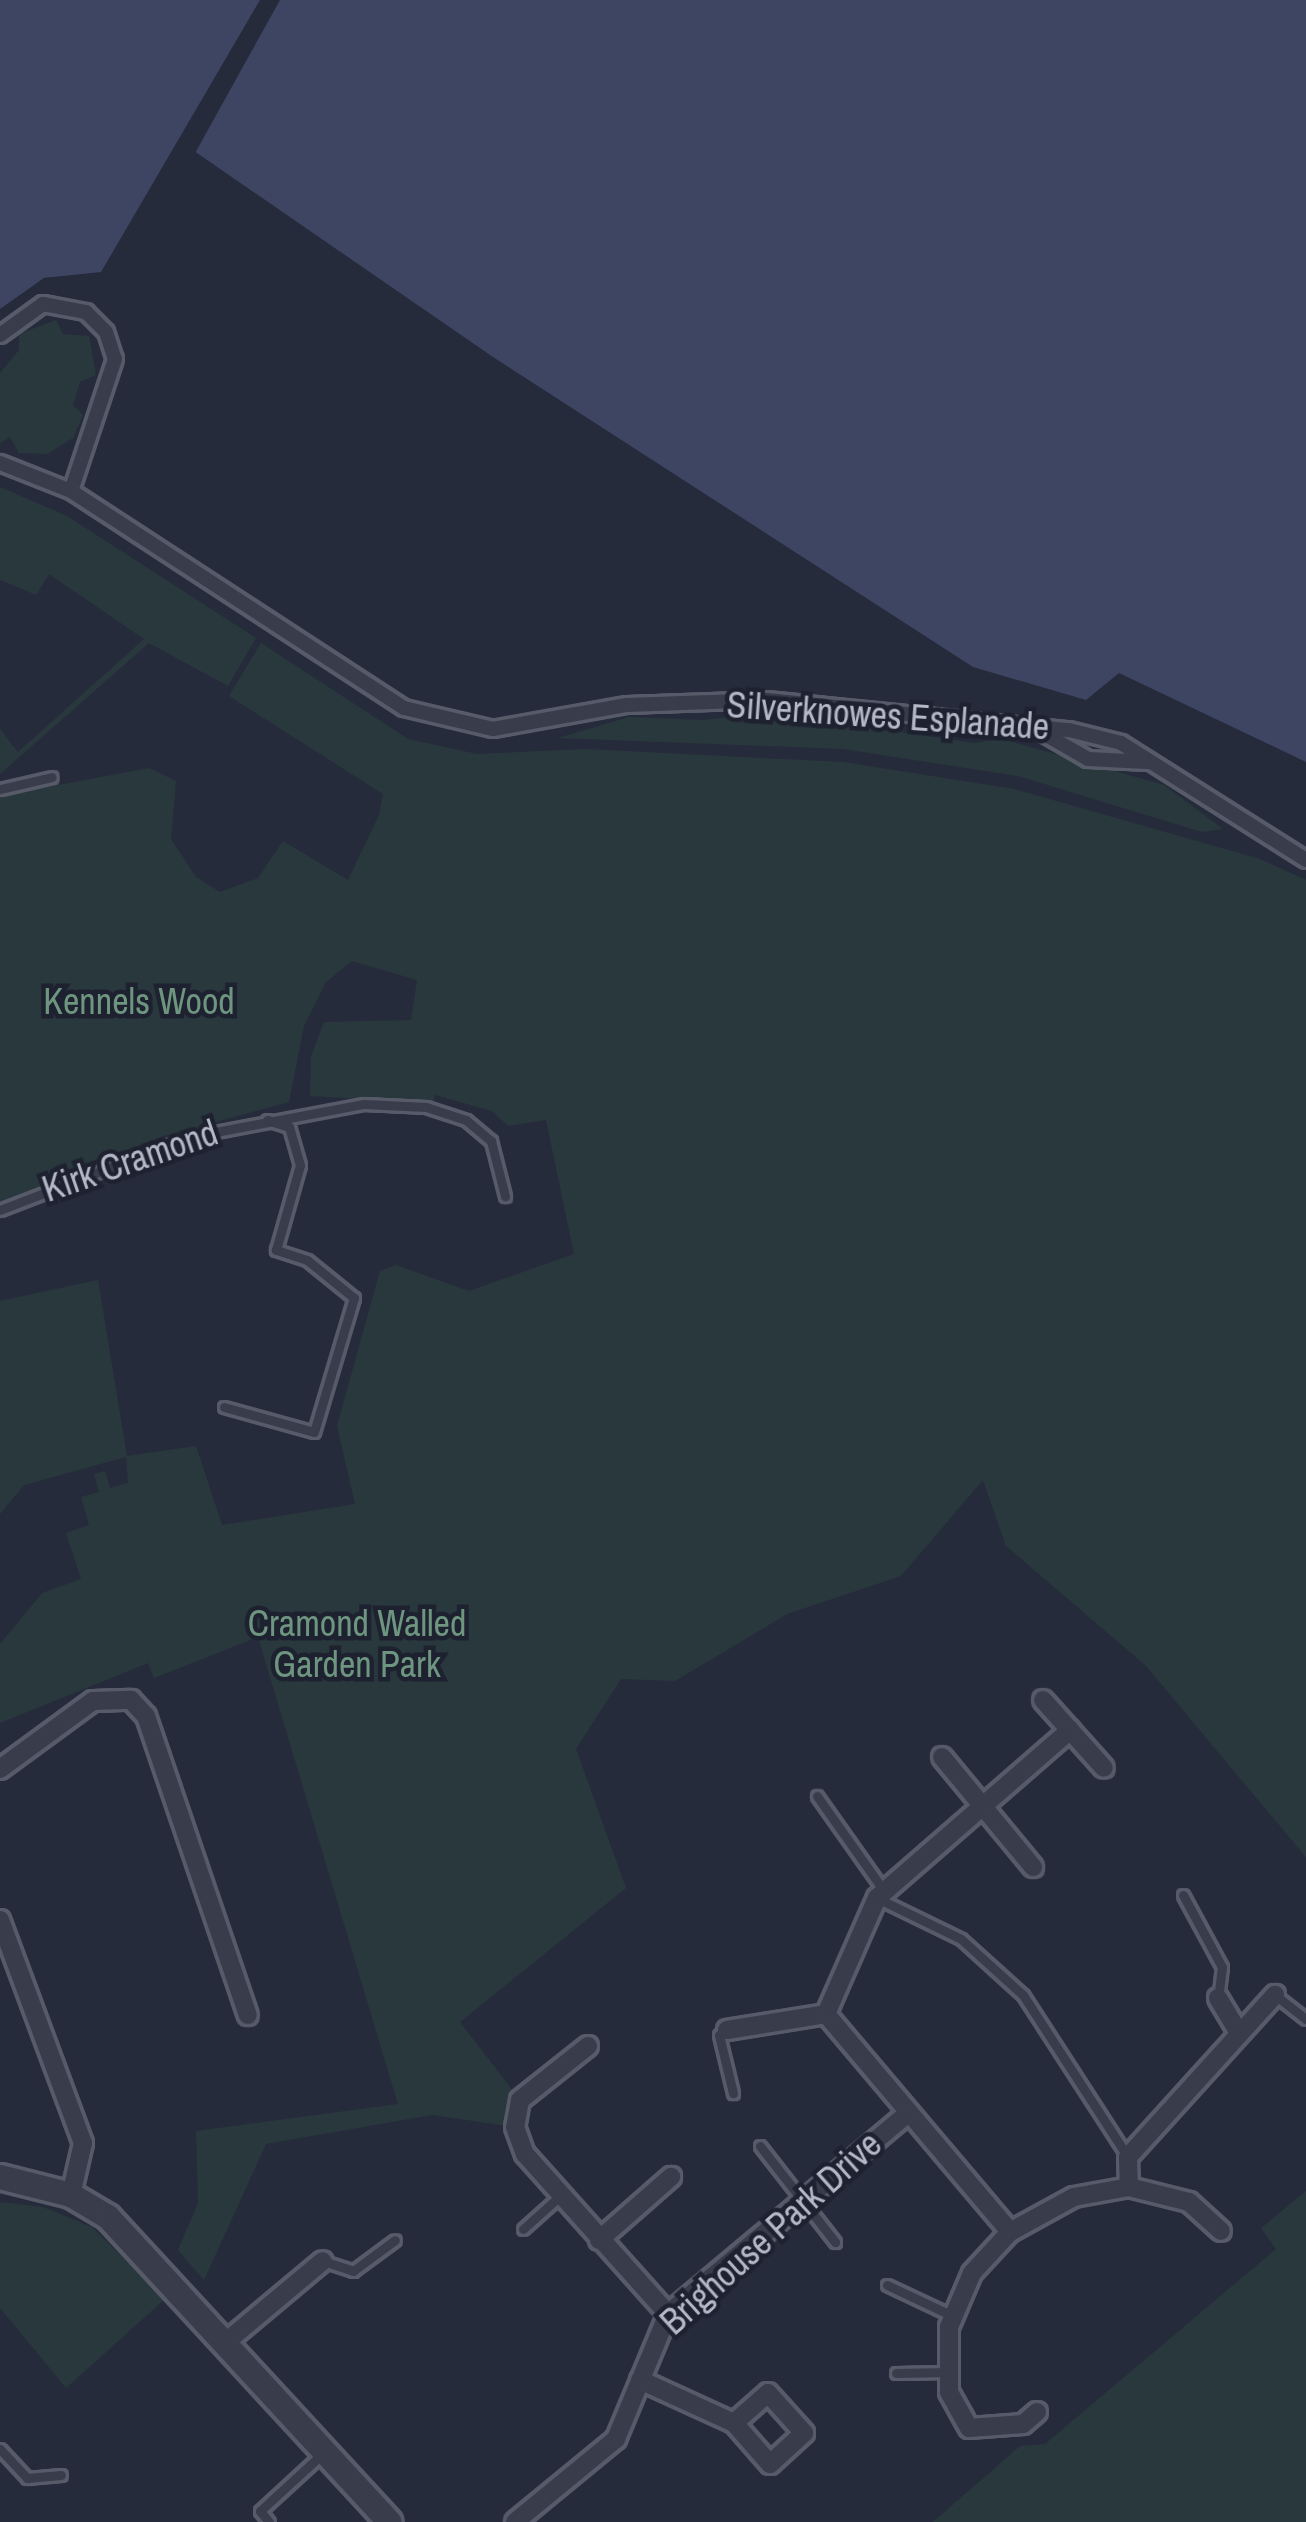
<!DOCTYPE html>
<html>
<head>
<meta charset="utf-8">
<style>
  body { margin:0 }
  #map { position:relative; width:1306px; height:2522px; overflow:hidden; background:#262b3b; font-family:"Archivo Narrow",sans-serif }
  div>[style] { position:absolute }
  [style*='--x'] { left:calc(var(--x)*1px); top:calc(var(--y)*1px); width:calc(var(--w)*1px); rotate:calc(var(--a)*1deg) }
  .green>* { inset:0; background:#29383d }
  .water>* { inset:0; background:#3d4562 }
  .pier>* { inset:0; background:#262b3b }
  .roads { filter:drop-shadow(3px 0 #575b69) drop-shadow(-3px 0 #575b69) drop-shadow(0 3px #575b69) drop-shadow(0 -3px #575b69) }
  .service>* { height:9px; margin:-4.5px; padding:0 4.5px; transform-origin:4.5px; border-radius:4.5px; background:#393d4b }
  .pedestrian>* { height:14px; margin:-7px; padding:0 7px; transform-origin:7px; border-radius:7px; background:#393d4b }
  .minor>* { height:18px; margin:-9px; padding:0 9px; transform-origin:9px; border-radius:9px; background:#393d4b }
  .tertiary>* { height:24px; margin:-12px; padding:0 12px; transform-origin:12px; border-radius:12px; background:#393d4b }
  span { translate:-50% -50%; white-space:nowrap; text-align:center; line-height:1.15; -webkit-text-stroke:9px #1e2230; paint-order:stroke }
  .street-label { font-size:36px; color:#b5b8c7 }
  .park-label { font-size:36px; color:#6e957f }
</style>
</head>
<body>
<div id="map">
  <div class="green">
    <i style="clip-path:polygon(56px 320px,63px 334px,89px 336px,96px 375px,80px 382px,73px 405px,83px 415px,73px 438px,47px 454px,19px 453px,10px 437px,0 443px,0 373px,19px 350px,19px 334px)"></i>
    <i style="clip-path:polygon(0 487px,67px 516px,256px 638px,228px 686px,149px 643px,0 774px,0 729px,18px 752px,144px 639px,49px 574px,36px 595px,0 580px)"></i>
    <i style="clip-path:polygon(261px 643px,408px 739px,477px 754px,586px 749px,843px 762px,1014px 789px,1260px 859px,1306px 880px,1306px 1857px,1146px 1666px,1006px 1546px,983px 1480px,901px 1576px,787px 1614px,675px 1681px,621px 1679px,576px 1749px,626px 1888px,460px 2022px,520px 2100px,515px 2127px,432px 2115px,266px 2144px,204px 2280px,178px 2250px,198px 2203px,196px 2131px,398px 2104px,258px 1637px,154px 1678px,148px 1663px,0 1723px,0 1644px,42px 1593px,81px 1579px,66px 1533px,89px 1525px,81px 1497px,99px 1492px,94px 1474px,105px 1471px,110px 1488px,128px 1483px,126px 1457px,24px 1485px,0 1514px,0 1301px,98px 1280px,127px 1456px,196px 1446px,222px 1525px,355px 1504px,337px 1426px,380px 1271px,396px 1265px,469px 1291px,574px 1254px,546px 1120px,508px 1126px,492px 1111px,435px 1095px,434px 1103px,310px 1096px,311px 1056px,324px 1022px,411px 1020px,417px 980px,352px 961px,326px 982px,304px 1026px,289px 1102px,160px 1137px,0 1202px,0 796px,149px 768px,176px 781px,171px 839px,196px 877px,220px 892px,258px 878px,283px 841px,348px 880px,379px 815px,383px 794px,229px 696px)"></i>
    <i style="clip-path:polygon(765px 712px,974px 743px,1002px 739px,1164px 785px,1223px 829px,1202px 832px,1018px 776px,843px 749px,558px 738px,629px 717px,705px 720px)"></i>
    <i style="clip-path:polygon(1306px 2191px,1306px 2522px,933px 2522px,1020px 2446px,1045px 2444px,1276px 2249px,1261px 2228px)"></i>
    <i style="clip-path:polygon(0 2202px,43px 2207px,92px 2227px,165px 2299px,66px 2388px,0 2308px)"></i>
  </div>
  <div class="water">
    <i style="clip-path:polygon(0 0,1306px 0,1306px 762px,1119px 673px,1086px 700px,973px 667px,493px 357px,181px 142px,101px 273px,44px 278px,0 309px)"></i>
  </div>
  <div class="pier">
    <i style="clip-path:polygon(260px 0,280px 0,194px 155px,183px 150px,106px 276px,28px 290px,44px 278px,101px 272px)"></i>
  </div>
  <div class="roads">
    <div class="service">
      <i style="--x:0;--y:789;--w:53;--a:-13"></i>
      <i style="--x:0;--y:1210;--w:203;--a:-21.1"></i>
      <i style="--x:189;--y:1137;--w:178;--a:-10.7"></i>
      <i style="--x:364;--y:1104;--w:62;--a:2.8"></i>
      <i style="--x:426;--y:1107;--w:42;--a:18"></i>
      <i style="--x:466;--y:1120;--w:33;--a:40"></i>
      <i style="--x:491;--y:1141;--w:57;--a:75.7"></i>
      <i style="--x:224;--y:1407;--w:93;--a:15.5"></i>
      <i style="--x:314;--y:1432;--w:140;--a:-73.4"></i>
      <i style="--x:354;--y:1298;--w:60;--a:-141"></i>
      <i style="--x:307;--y:1260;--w:33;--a:-162"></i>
      <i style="--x:276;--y:1250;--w:88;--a:-74.2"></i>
      <i style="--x:300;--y:1165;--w:40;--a:-106"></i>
      <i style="--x:289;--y:1127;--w:23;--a:-162"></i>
      <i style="--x:817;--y:1796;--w:116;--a:54.8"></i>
      <i style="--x:1183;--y:1895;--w:82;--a:61.6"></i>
      <i style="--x:1222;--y:1967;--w:31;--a:97"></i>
      <i style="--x:877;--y:1898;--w:93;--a:26"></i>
      <i style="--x:961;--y:1939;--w:84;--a:42.1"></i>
      <i style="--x:1023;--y:1995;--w:193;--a:57.1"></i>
      <i style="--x:1275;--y:1995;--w:39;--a:38"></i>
      <i style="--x:727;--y:2030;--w:9;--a:148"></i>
      <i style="--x:719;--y:2035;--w:60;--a:76.4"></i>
      <i style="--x:760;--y:2146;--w:122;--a:52"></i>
      <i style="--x:523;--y:2229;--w:51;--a:-41.8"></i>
      <i style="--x:323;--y:2261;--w:32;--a:18"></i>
      <i style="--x:353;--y:2271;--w:52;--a:-36.4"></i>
      <i style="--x:887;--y:2285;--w:73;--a:25.2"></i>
      <i style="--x:896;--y:2373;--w:53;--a:-1.1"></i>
      <i style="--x:0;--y:2449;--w:40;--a:47"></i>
      <i style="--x:27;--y:2478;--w:34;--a:-5"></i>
      <i style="--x:269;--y:2522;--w:14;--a:-129"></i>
      <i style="--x:260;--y:2511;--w:83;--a:-42.6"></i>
    </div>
    <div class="pedestrian">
      <i style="--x:0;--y:335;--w:53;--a:-35.8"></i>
      <i style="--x:43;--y:304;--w:44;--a:10.5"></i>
      <i style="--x:86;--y:312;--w:28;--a:45"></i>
      <i style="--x:106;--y:332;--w:28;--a:72"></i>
      <i style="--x:115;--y:359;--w:139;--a:108.4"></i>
      <i style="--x:71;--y:491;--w:397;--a:33.1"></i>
      <i style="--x:404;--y:708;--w:91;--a:13.3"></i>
      <i style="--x:493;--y:729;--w:136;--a:-10.2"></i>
      <i style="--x:627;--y:705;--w:140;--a:-2"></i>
      <i style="--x:767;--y:700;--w:303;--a:5.7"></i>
      <i style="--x:1069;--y:730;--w:54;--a:14"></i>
      <i style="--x:1121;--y:743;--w:219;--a:32.3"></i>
      <i style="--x:0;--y:463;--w:76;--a:21.5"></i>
      <i style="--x:1041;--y:732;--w:54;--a:29.9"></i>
      <i style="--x:1088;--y:759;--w:59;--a:2.9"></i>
    </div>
    <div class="minor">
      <i style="--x:1043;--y:1700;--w:91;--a:48.1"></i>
      <i style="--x:942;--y:1757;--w:143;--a:50.4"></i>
      <i style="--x:0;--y:1769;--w:115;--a:-36.2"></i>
      <i style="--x:93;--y:1701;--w:38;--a:-2"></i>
      <i style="--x:131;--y:1700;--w:22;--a:47"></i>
      <i style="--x:146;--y:1716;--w:316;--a:71.2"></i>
      <i style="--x:0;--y:1920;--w:238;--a:69.6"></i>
      <i style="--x:83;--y:2143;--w:53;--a:103"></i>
      <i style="--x:1218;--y:1998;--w:41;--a:59"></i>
      <i style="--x:826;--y:2014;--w:285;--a:49.8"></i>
      <i style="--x:727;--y:2030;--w:100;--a:-9.2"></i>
      <i style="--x:826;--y:2014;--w:127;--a:-66.3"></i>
      <i style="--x:877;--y:1898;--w:256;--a:-41"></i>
      <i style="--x:588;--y:2046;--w:87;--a:141.5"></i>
      <i style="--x:520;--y:2100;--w:27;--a:100"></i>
      <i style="--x:515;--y:2127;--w:29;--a:70"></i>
      <i style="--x:525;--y:2154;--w:215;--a:48.2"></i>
      <i style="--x:1129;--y:2187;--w:30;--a:-92"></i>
      <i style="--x:1128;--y:2157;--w:219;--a:-47.8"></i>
      <i style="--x:599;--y:2240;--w:96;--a:-41.2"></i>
      <i style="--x:226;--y:2342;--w:126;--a:-39.9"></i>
      <i style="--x:640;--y:2380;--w:103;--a:24.6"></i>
      <i style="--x:768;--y:2393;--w:54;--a:48"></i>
      <i style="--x:804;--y:2433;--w:46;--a:137.6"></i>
      <i style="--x:770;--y:2464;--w:55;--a:-131.3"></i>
      <i style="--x:734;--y:2423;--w:45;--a:-41.4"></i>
      <i style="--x:1037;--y:2412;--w:18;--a:139"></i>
      <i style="--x:1023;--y:2424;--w:54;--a:175.8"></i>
      <i style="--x:969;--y:2428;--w:41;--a:-119.1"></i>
      <i style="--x:949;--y:2392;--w:65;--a:-90"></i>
      <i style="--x:949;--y:2327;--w:59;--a:-66.9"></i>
      <i style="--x:972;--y:2273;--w:56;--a:-47.2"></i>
      <i style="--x:1010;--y:2232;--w:73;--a:-28.7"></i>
      <i style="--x:1074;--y:2197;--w:56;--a:-10.3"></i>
      <i style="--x:1129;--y:2187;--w:62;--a:14"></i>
      <i style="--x:1189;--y:2202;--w:43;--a:42.2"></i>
      <i style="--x:515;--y:2522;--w:131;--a:-39.4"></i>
      <i style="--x:616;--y:2439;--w:135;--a:-67.4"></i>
      <i style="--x:668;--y:2314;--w:313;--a:-39.9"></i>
    </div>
    <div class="tertiary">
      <i style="--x:0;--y:2177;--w:73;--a:14.2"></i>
      <i style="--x:71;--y:2195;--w:43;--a:30.7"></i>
      <i style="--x:108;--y:2217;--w:415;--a:47.3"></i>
    </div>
  </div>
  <div class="street-label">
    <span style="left:888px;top:716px;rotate:4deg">Silverknowes Esplanade</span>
    <span style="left:130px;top:1161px;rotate:-19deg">Kirk Cramond</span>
    <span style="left:771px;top:2233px;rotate:-42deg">Brighouse Park Drive</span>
  </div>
  <div class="park-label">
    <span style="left:139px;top:1002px">Kennels Wood</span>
    <span style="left:357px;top:1644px">Cramond Walled<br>Garden Park</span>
  </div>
</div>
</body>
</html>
